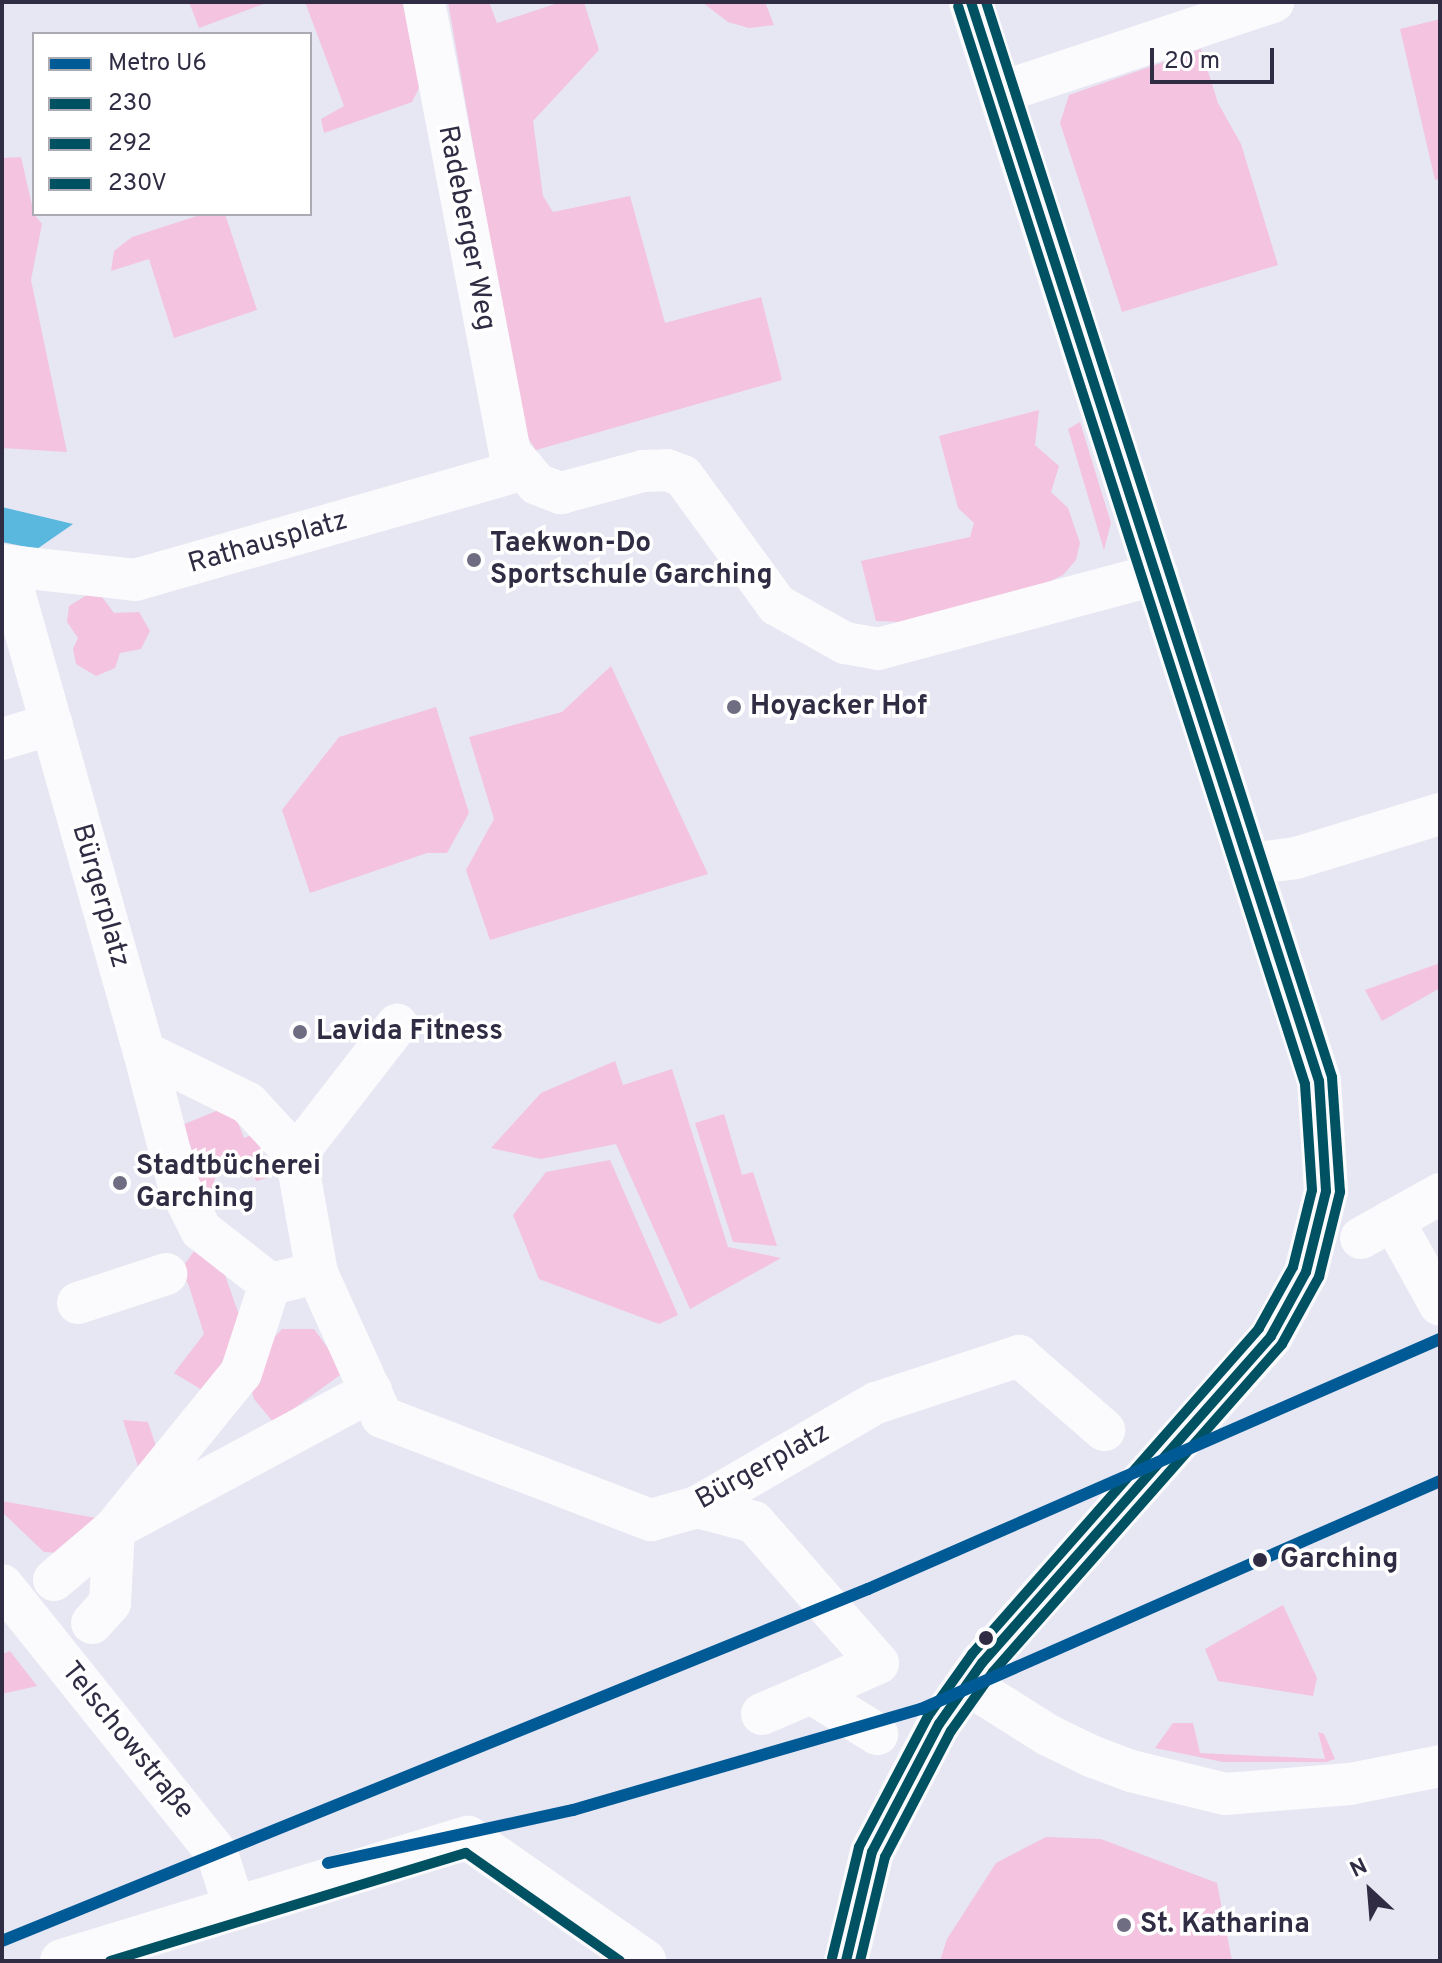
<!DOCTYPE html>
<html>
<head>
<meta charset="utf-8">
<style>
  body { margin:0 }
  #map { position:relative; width:1442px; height:1963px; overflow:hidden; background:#e7e6f3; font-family:Overpass,sans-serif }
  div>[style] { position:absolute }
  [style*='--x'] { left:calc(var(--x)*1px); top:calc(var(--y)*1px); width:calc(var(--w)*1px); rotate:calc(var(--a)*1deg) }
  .green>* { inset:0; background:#f3c3e0 }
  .water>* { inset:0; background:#5ab7dd }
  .street>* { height:42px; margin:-21px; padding:0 21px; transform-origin:21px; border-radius:21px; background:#fbfbfd }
  .secondary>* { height:44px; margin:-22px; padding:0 22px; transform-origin:22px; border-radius:22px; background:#fbfbfd }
  .bus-1>* { height:10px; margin:-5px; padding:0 5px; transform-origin:5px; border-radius:5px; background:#005262 }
  .bus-2>* { height:10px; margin:-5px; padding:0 5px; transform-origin:5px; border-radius:5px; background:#005262 }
  .bus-3>* { height:10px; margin:-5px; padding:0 5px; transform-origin:5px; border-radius:5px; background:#005262 }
  .metro-1>* { height:12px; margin:-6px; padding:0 6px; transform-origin:6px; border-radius:6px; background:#005a96 }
  .dots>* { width:22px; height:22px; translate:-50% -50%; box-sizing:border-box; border:4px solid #fff; border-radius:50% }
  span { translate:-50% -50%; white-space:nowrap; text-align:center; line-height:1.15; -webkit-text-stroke:7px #fff; paint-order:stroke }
  .street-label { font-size:28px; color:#2f2c43 }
  .poi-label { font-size:28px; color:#2f2c43; font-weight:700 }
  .left { translate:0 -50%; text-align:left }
  .stop-label { font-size:28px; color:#2f2c43; font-weight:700 }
  .frame { position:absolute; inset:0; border:4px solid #2f2c43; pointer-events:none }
  .legend { position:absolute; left:32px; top:32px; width:280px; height:184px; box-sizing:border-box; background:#fff; border:2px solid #acabb4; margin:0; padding:10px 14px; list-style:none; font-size:24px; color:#2f2c43 }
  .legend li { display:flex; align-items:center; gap:16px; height:40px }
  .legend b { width:40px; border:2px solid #acabb4 }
  .north { position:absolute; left:1330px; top:1851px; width:80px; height:80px; -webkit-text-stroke:6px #fff; paint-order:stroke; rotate:334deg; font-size:22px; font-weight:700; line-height:32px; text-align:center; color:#2f2c43 }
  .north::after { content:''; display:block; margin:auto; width:28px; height:36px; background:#2f2c43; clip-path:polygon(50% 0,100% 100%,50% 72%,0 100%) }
  .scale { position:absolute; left:1150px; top:48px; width:124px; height:36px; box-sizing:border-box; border:4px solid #2f2c43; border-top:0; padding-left:10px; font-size:24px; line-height:28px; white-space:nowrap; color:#2f2c43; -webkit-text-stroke:6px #fff; paint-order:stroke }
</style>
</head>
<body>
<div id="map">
  <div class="green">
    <i style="clip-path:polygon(189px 2px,269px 2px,199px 28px)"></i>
    <i style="clip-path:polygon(305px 2px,408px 2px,423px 80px,412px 102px,324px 133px,321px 119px,344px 106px)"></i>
    <i style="clip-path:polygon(448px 2px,489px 2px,497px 23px,561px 2px,584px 2px,599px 50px,533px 121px,543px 196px,553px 212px,630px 196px,665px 323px,761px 297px,782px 380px,536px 450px,523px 430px)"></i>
    <i style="clip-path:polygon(702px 2px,765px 2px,774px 25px,749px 28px,728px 22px)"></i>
    <i style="clip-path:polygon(1440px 19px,1440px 179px,1435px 180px,1400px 29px)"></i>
    <i style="clip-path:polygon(1201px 49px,1218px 103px,1241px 144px,1278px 265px,1122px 312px,1060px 123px,1069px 95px)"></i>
    <i style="clip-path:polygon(21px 157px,34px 214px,42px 224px,31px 280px,67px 452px,2px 448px,2px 158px)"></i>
    <i style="clip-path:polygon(203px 214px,225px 214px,257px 310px,174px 338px,149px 259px,111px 271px,114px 251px,132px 237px)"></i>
    <i style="clip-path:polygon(1039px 410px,1035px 445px,1059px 466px,1051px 492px,1068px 508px,1080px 543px,1076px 560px,1063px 575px,1040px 586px,900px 622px,876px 621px,861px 561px,970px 537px,974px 523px,958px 508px,939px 436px)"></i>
    <i style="clip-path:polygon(1080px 422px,1111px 523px,1104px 550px,1068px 429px)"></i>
    <i style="clip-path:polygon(90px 593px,102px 597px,114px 613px,139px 612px,150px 631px,141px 649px,120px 653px,115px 668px,96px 676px,76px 664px,73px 649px,78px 638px,67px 622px,69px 606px)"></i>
    <i style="clip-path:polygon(611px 666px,708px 874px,490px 940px,466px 870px,494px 819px,469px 737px,562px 712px)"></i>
    <i style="clip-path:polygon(436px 707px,469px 813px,447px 853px,427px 853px,310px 893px,282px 810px,339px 737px)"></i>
    <i style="clip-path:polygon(1440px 963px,1440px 988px,1382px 1021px,1365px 990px)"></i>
    <i style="clip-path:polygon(615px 1061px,623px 1085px,672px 1069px,728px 1247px,781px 1258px,690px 1309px,616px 1144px,541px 1159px,491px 1148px,541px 1093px)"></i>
    <i style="clip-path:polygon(231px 1105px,244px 1138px,255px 1134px,272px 1176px,257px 1181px,243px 1168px,230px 1168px,215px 1178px,211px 1192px,198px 1198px,181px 1158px,193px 1153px,182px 1125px)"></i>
    <i style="clip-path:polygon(724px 1114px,742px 1175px,753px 1172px,777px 1246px,733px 1242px,695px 1123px)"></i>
    <i style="clip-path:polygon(610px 1160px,678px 1315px,659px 1324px,539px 1279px,513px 1215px,546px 1172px)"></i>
    <i style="clip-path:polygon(198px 1246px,221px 1264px,244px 1329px,207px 1393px,174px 1373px,204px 1334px,188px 1283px,178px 1273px)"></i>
    <i style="clip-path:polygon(282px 1329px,314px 1329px,338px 1362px,340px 1375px,274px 1423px,254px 1399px,248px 1378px,259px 1354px)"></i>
    <i style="clip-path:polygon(123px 1420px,148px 1422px,160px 1459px,143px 1482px)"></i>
    <i style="clip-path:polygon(2px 1501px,96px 1518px,61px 1553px,44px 1552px,2px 1512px)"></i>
    <i style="clip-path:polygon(1283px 1605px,1317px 1678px,1313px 1696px,1218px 1681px,1205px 1649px)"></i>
    <i style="clip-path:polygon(10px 1651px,37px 1686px,2px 1694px,2px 1654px)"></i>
    <i style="clip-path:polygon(1173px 1723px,1193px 1723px,1200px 1753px,1325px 1759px,1318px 1732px,1324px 1734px,1335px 1759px,1326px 1762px,1223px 1762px,1155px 1748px)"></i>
    <i style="clip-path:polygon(1046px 1837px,1101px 1839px,1217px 1883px,1232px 1961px,940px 1961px,947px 1939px,996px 1863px)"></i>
  </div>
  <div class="water">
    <i style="clip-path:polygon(2px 507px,73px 524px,37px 549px,2px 542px)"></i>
  </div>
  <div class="street">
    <i style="--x:424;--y:2;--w:459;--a:79.2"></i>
    <i style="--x:510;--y:453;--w:41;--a:48.9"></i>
    <i style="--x:537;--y:484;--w:26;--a:21"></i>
    <i style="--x:561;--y:493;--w:85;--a:-15"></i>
    <i style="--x:643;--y:471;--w:24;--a:-2"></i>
    <i style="--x:667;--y:470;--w:17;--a:21"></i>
    <i style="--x:683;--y:476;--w:160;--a:53.9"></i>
    <i style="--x:777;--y:605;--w:78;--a:29.2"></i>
    <i style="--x:845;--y:643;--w:34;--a:10"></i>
    <i style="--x:878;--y:649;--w:289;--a:-15"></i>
    <i style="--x:1002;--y:92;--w:286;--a:-18.4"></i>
    <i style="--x:2;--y:565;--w:134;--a:6.4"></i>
    <i style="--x:135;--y:580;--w:405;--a:-15.9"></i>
    <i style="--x:7;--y:567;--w:504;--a:74.23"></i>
    <i style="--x:144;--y:1052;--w:116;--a:26.1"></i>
    <i style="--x:248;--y:1103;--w:71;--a:47.3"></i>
    <i style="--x:296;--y:1155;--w:120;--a:79.9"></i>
    <i style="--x:317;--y:1273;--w:158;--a:65.7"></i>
    <i style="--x:382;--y:1417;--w:288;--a:21"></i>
    <i style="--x:651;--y:1520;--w:48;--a:-15.8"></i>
    <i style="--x:697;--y:1507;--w:207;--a:-30.2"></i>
    <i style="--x:876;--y:1403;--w:151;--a:-18.2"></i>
    <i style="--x:1019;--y:1356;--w:113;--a:41"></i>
    <i style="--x:2;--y:739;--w:52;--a:-16.7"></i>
    <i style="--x:1250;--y:864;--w:46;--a:-7.4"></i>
    <i style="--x:1296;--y:858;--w:151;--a:-17"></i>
    <i style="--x:144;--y:1052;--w:138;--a:75.4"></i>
    <i style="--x:179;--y:1186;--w:49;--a:63.4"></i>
    <i style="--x:201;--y:1230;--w:88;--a:38"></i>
    <i style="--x:270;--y:1284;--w:27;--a:-13"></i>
    <i style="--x:296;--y:1155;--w:165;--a:-52.2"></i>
    <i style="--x:1393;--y:1220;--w:97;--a:61.1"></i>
    <i style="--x:1361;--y:1238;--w:90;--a:-29.1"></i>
    <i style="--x:78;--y:1303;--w:93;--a:-18.2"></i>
    <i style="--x:697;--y:1507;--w:59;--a:14.7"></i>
    <i style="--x:754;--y:1522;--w:188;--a:48.7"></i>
    <i style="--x:878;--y:1663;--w:73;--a:155.9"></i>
    <i style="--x:54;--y:1580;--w:79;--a:-40.4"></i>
    <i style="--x:114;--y:1529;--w:201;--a:-50.9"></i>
    <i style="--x:241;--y:1373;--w:94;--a:-72"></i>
    <i style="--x:2;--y:1585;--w:344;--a:51.3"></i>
    <i style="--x:217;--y:1853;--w:56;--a:72.2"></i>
    <i style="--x:92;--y:1623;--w:27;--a:-48"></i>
    <i style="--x:110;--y:1603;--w:74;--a:-86.9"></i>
    <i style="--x:114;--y:1529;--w:292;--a:-28.2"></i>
    <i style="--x:967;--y:1684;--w:96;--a:32.2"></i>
    <i style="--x:1048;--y:1735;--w:48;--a:26"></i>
    <i style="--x:1091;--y:1756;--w:43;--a:20.6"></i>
    <i style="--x:1131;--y:1771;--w:97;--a:13.7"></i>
    <i style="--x:1225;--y:1794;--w:125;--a:-4.6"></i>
    <i style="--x:1350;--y:1784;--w:92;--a:-11.3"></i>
    <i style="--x:762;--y:1714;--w:53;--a:-23.2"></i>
    <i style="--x:811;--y:1693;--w:78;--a:31.8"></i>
  </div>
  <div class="secondary">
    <i style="--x:62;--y:1961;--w:424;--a:-16.9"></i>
    <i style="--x:468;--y:1838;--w:215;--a:34.9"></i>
    <i style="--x:846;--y:1961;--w:112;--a:-76.6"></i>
    <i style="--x:872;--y:1852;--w:144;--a:-62.4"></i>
    <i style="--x:939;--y:1724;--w:75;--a:-54.8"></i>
    <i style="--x:982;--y:1663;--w:436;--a:-48.5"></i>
    <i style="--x:1271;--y:1336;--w:73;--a:-61.3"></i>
    <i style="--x:1306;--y:1272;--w:83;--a:-76.1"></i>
    <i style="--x:1326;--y:1191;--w:110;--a:-93.6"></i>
    <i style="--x:1319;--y:1081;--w:1134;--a:-107.88"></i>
  </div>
  <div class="bus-1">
    <i style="--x:846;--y:1961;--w:112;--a:-76.6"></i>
    <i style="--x:872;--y:1852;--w:144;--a:-62.4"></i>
    <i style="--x:939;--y:1724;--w:75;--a:-54.8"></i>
    <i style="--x:982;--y:1663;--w:436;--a:-48.5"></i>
    <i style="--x:1271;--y:1336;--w:73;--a:-61.3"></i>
    <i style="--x:1306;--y:1272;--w:83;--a:-76.1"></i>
    <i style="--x:1326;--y:1191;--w:110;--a:-93.6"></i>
    <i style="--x:1319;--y:1081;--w:1134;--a:-107.88"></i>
  </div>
  <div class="bus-2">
    <i style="--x:110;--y:1961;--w:372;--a:-16.9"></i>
    <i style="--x:466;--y:1853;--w:188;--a:35"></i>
    <i style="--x:860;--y:1961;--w:107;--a:-76.5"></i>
    <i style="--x:885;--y:1857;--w:142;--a:-62.4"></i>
    <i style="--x:951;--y:1731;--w:72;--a:-54.6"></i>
    <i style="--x:993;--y:1672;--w:437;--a:-48.6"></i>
    <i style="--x:1282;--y:1344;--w:77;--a:-61.1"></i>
    <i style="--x:1319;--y:1277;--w:88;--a:-76.1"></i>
    <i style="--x:1340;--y:1192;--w:115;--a:-94"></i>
    <i style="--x:1332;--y:1077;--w:1129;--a:-107.84"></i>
  </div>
  <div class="bus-3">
    <i style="--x:832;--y:1958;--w:114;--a:-76.3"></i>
    <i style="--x:859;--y:1847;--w:148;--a:-62.2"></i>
    <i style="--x:928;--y:1716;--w:76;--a:-54.6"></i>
    <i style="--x:972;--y:1654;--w:434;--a:-48.6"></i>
    <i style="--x:1259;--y:1328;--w:70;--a:-60.9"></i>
    <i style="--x:1293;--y:1267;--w:79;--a:-76.1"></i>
    <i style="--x:1312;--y:1190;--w:106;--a:-93.8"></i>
    <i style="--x:1305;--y:1084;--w:1132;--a:-107.84"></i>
  </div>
  <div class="metro-1">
    <i style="--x:328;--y:1863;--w:251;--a:-12.2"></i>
    <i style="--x:573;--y:1810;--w:362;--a:-16.2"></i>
    <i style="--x:921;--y:1709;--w:567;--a:-23.72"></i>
    <i style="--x:2;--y:1941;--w:935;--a:-22.12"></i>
    <i style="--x:868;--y:1589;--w:624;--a:-23.61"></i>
  </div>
  <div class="dots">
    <i style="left:474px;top:560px;background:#6f6d81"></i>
    <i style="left:734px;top:707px;background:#6f6d81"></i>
    <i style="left:300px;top:1032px;background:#6f6d81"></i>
    <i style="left:120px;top:1183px;background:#6f6d81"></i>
    <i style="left:1260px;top:1560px;background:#2f2c43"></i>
    <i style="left:986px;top:1638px;background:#2f2c43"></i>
    <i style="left:1124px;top:1925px;background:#6f6d81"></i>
  </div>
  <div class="street-label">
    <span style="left:466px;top:228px;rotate:79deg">Radeberger Weg</span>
    <span style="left:268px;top:543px;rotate:-16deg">Rathausplatz</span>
    <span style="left:100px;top:896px;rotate:74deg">Bürgerplatz</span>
    <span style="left:763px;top:1467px;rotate:-29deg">Bürgerplatz</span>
    <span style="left:127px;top:1741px;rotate:51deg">Telschowstraße</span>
  </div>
  <div class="poi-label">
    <span class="left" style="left:490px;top:560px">Taekwon-Do<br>Sportschule Garching</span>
    <span class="left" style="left:750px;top:707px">Hoyacker Hof</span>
    <span class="left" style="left:316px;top:1032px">Lavida Fitness</span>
    <span class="left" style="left:136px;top:1183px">Stadtbücherei<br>Garching</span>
    <span class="left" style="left:1140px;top:1925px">St. Katharina</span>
  </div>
  <div class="stop-label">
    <span class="left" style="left:1280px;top:1560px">Garching</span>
  </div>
  <div class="frame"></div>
  <ul class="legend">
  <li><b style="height:10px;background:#005a96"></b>Metro U6</li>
  <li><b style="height:10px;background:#005262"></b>230</li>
  <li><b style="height:10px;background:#005262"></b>292</li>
  <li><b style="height:10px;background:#005262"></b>230V</li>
  </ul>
  <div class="north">N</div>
  <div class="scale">20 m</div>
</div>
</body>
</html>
